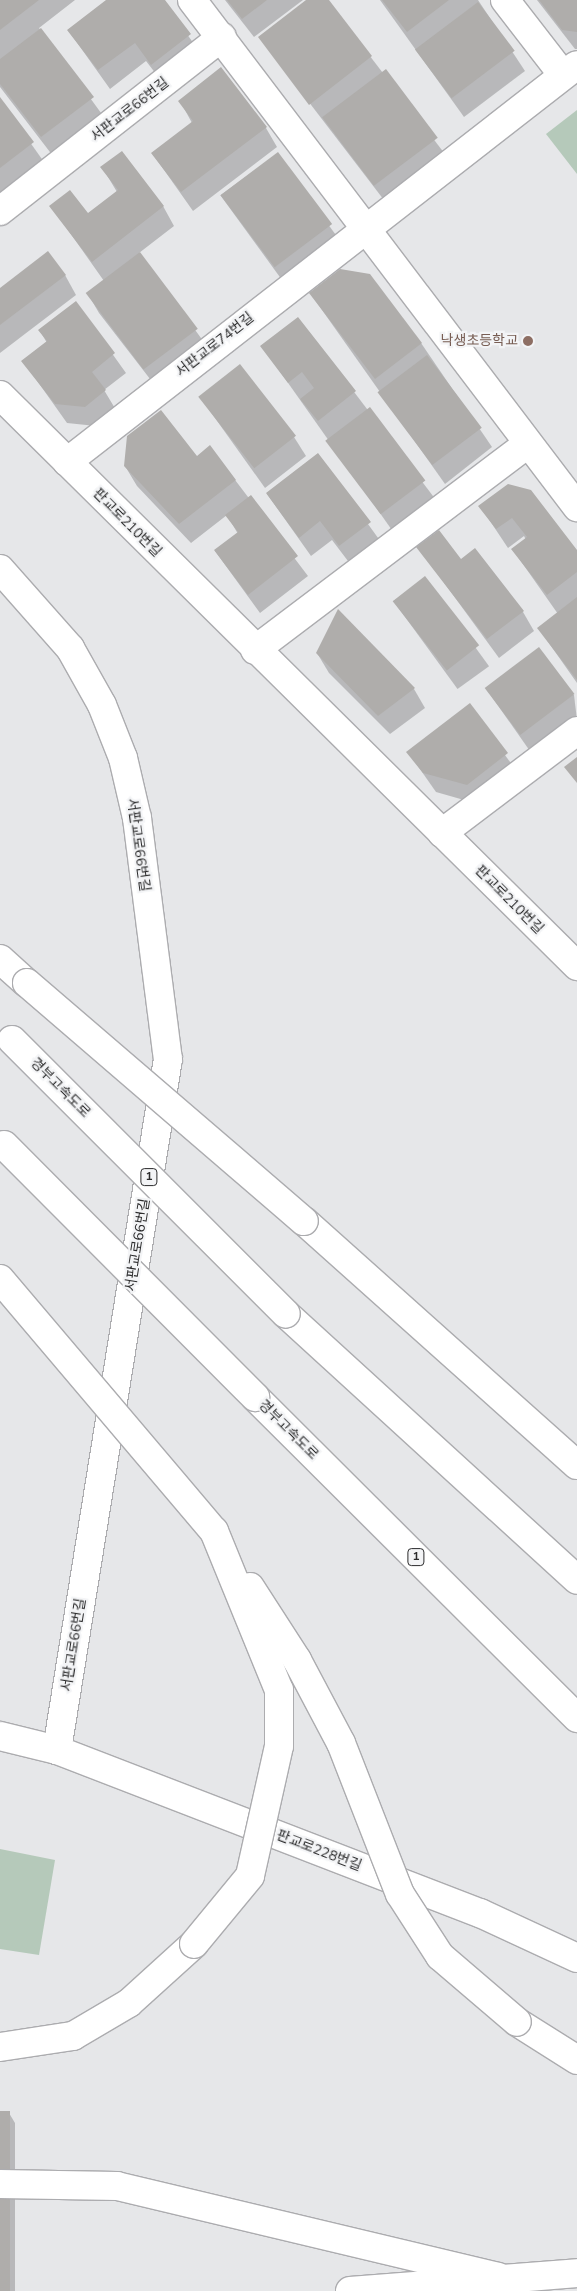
<!DOCTYPE html>
<html>
<head>
<meta charset="utf-8">
<style>
  body { margin:0 }
  #map { position:relative; width:577px; height:2291px; overflow:hidden; background:#e6e7e9; font-family:"Nunito Sans","Noto Sans KR",sans-serif }
  div>[style] { position:absolute }
  [style*='--x'] { left:calc(var(--x)*1px); top:calc(var(--y)*1px); width:calc(var(--w)*1px); rotate:calc(var(--a)*1deg) }
  .green>* { inset:0; background:#b5c9ba }
  .shadow>* { inset:0; background:#0003; transform-origin:0 0 }
  .building>* { inset:0; background:#afadab; transform-origin:0 0 }
  .roads { filter:drop-shadow(1px 0 #acacaf) drop-shadow(-1px 0 #acacaf) drop-shadow(0 1px #acacaf) drop-shadow(0 -1px #acacaf) }
  .minor>* { height:28px; margin:-14px; padding:0 14px; transform-origin:14px; border-radius:14px; background:#fff }
  .highway>* { height:28px; margin:-14px; padding:0 14px; transform-origin:14px; border-radius:14px; background:#fff }
  .bridges { filter:drop-shadow(1px 0 #acacaf) drop-shadow(-1px 0 #acacaf) drop-shadow(0 1px #acacaf) drop-shadow(0 -1px #acacaf) }
  .highway-bridge>* { height:28px; margin:-14px; padding:0 14px; transform-origin:14px; border-radius:14px; background:#fff }
  .dots>* { width:14px; height:14px; translate:-50% -50%; box-sizing:border-box; border:2px solid #f3f4f6; border-radius:50% }
  span { translate:-50% -50%; white-space:nowrap; text-align:center; line-height:1.15; -webkit-text-stroke:4.5px #f3f4f6; paint-order:stroke }
  .shield-label span { padding:1px 4px; background:#f3f4f6; border:1px solid; border-radius:4px; -webkit-text-stroke-width:0 }
  .shield-label { font-size:12px; color:#2b2b2c; font-weight:700 }
  .street-label { font-size:14px; color:#2b2b2c }
  .education-label { font-size:14px; color:#785e54 }
  .right { translate:-100% -50%; text-align:right }
</style>
</head>
<body>
<div id="map">
  <div class="green">
    <i style="clip-path:polygon(577px 110px,577px 174px,546px 134px)"></i>
    <i style="clip-path:polygon(0 1849px,55px 1860px,39px 1955px,0 1949px)"></i>
  </div>
  <div class="shadow">
    <i style="clip-path:polygon(0 0,75px 0,39px 28px,104px 117px,53px 156px,0 87px)"></i>
    <i style="clip-path:polygon(108px 0,163px 0,201px 54px,163px 83px,146px 61px,110px 89px,68px 30px)"></i>
    <i style="clip-path:polygon(225px 0,303px 0,254px 37px)"></i>
    <i style="clip-path:polygon(308px 0,327px 0,448px 158px,387px 204px,259px 37px)"></i>
    <i style="clip-path:polygon(380px 0,478px 0,525px 71px,464px 117px)"></i>
    <i style="clip-path:polygon(537px 0,577px 0,577px 49px,575px 49px)"></i>
    <i style="clip-path:polygon(0 100px,44px 162px,0 196px)"></i>
    <i style="clip-path:polygon(180px 101px,266px 128px,277px 147px,193px 211px,152px 153px,192px 123px)"></i>
    <i style="left:277px;top:154px;width:111px;height:70px;rotate:54deg"></i>
    <i style="clip-path:polygon(102px 167px,163px 206px,174px 226px,139px 253px,209px 349px,157px 388px,99px 313px,88px 294px,104px 281px,51px 206px,87px 215px,117px 192px)"></i>
    <i style="clip-path:polygon(65px 275px,76px 295px,0 353px,0 290px)"></i>
    <i style="clip-path:polygon(310px 293px,421px 343px,492px 447px,445px 484px)"></i>
    <i style="clip-path:polygon(76px 303px,126px 373px,104px 390px,116px 410px,96px 426px,67px 423px,23px 361px,47px 343px,40px 331px)"></i>
    <i style="clip-path:polygon(298px 318px,436px 500px,394px 533px,262px 346px)"></i>
    <i style="clip-path:polygon(200px 397px,294px 437px,306px 456px,265px 488px)"></i>
    <i style="clip-path:polygon(210px 447px,308px 576px,260px 613px,215px 551px,238px 534px,227px 515px,191px 543px,137px 486px,125px 466px,196px 458px)"></i>
    <i style="clip-path:polygon(318px 455px,381px 542px,351px 565px,332px 540px,311px 556px,267px 494px)"></i>
    <i style="clip-path:polygon(508px 485px,577px 552px,577px 683px,539px 629px,558px 614px,513px 550px,526px 540px,524px 536px,508px 548px,480px 506px)"></i>
    <i style="clip-path:polygon(418px 547px,461px 561px,523px 612px,534px 631px,499px 658px)"></i>
    <i style="left:425px;top:578px;width:109px;height:39px;rotate:54deg"></i>
    <i style="clip-path:polygon(338px 611px,414px 689px,425px 708px,390px 734px,329px 673px,317px 653px)"></i>
    <i style="clip-path:polygon(487px 690px,574px 695px,577px 720px,532px 754px)"></i>
    <i style="clip-path:polygon(469px 705px,518px 773px,478px 804px,436px 792px,408px 752px)"></i>
    <i style="clip-path:polygon(0 2113px,9px 2113px,15px 2123px,15px 2291px,0 2291px)"></i>
  </div>
  <div class="building">
    <i style="clip-path:polygon(0 0,39px 0,0 30px)"></i>
    <i style="clip-path:polygon(106px 0,165px 0,191px 34px,151px 65px,135px 43px,98px 70px,67px 30px)"></i>
    <i style="clip-path:polygon(227px 0,267px 0,242px 19px)"></i>
    <i style="clip-path:polygon(306px 0,329px 0,372px 56px,309px 105px,258px 37px)"></i>
    <i style="clip-path:polygon(382px 0,449px 0,407px 32px)"></i>
    <i style="clip-path:polygon(539px 0,577px 0,577px 32px,562px 30px)"></i>
    <i style="left:478px;top:2px;width:61px;height:79px;rotate:53deg"></i>
    <i style="clip-path:polygon(41px 28px,94px 97px,41px 137px,0 84px,0 59px)"></i>
    <i style="clip-path:polygon(221px 67px,267px 127px,181px 192px,151px 153px,193px 121px,178px 101px)"></i>
    <i style="left:386px;top:69px;width:86px;height:80px;rotate:53deg"></i>
    <i style="clip-path:polygon(0 97px,34px 142px,0 168px)"></i>
    <i style="clip-path:polygon(122px 151px,164px 206px,92px 262px,49px 206px,70px 190px,88px 213px,118px 190px,100px 167px)"></i>
    <i style="left:278px;top:152px;width:90px;height:72px;rotate:53deg"></i>
    <i style="clip-path:polygon(48px 251px,66px 275px,0 325px,0 288px)"></i>
    <i style="left:140px;top:252px;width:96px;height:68px;rotate:53deg"></i>
    <i style="clip-path:polygon(340px 269px,370px 274px,422px 343px,375px 379px,309px 293px)"></i>
    <i style="clip-path:polygon(76px 301px,115px 353px,92px 372px,106px 390px,85px 407px,55px 404px,21px 361px,47px 341px,38px 330px)"></i>
    <i style="clip-path:polygon(298px 317px,356px 391px,318px 421px,300px 399px,314px 388px,302px 372px,288px 383px,260px 346px)"></i>
    <i style="left:427px;top:355px;width:91px;height:62px;rotate:53deg"></i>
    <i style="left:240px;top:364px;width:91px;height:53px;rotate:52deg"></i>
    <i style="left:370px;top:407px;width:92px;height:56px;rotate:53deg"></i>
    <i style="clip-path:polygon(161px 410px,197px 456px,210px 445px,236px 480px,179px 524px,124px 466px,127px 436px)"></i>
    <i style="clip-path:polygon(318px 453px,371px 522px,339px 546px,320px 521px,299px 538px,266px 493px)"></i>
    <i style="clip-path:polygon(508px 484px,531px 490px,577px 550px,577px 572px,547px 595px,511px 549px,527px 537px,512px 518px,496px 529px,478px 506px)"></i>
    <i style="clip-path:polygon(251px 495px,298px 556px,248px 595px,214px 550px,238px 532px,225px 515px)"></i>
    <i style="clip-path:polygon(439px 530px,461px 559px,475px 548px,524px 611px,487px 639px,416px 547px)"></i>
    <i style="left:425px;top:576px;width:88px;height:41px;rotate:52deg"></i>
    <i style="clip-path:polygon(577px 597px,577px 680px,537px 628px)"></i>
    <i style="clip-path:polygon(338px 609px,415px 688px,378px 716px,316px 653px)"></i>
    <i style="left:539px;top:647px;width:59px;height:68px;rotate:53deg"></i>
    <i style="clip-path:polygon(470px 703px,508px 753px,467px 785px,423px 773px,406px 752px)"></i>
    <i style="clip-path:polygon(577px 757px,577px 783px,564px 767px)"></i>
    <i style="left:0;top:2111px;width:10px;height:180px"></i>
  </div>
  <div class="roads">
    <div class="minor">
      <i style="--x:192;--y:0;--w:637;--a:52.79"></i>
      <i style="--x:505;--y:0;--w:95;--a:52.3"></i>
      <i style="--x:0;--y:211;--w:282;--a:-38.1"></i>
      <i style="--x:0;--y:395;--w:812;--a:44.7"></i>
      <i style="--x:67;--y:462;--w:646;--a:-37.9"></i>
      <i style="--x:0;--y:569;--w:106;--a:48.5"></i>
      <i style="--x:70;--y:648;--w:65;--a:60.7"></i>
      <i style="--x:102;--y:705;--w:57;--a:68.4"></i>
      <i style="--x:123;--y:758;--w:62;--a:76.9"></i>
      <i style="--x:137;--y:818;--w:243;--a:82.7"></i>
      <i style="--x:168;--y:1059;--w:700;--a:99.13"></i>
      <i style="--x:255;--y:650;--w:341;--a:-37.1"></i>
      <i style="--x:442;--y:833;--w:169;--a:-37.1"></i>
      <i style="--x:0;--y:1736;--w:59;--a:13.8"></i>
      <i style="--x:57;--y:1750;--w:453;--a:21.1"></i>
      <i style="--x:480;--y:1913;--w:107;--a:24.9"></i>
    </div>
    <div class="highway">
      <i style="--x:0;--y:959;--w:36;--a:42"></i>
      <i style="--x:304;--y:1221;--w:366;--a:41.8"></i>
      <i style="--x:286;--y:1314;--w:394;--a:42.4"></i>
      <i style="--x:255;--y:1397;--w:455;--a:44.9"></i>
      <i style="--x:517;--y:2022;--w:71;--a:32.3"></i>
      <i style="--x:0;--y:2047;--w:74;--a:-8.6"></i>
      <i style="--x:73;--y:2036;--w:65;--a:-30.5"></i>
      <i style="--x:129;--y:2003;--w:88;--a:-42.2"></i>
      <i style="--x:0;--y:2184;--w:117;--a:1"></i>
      <i style="--x:117;--y:2186;--w:392;--a:13.4"></i>
      <i style="--x:350;--y:2291;--w:228;--a:-4.5"></i>
    </div>
  </div>
  <div class="bridges">
    <div class="highway-bridge">
      <i style="--x:27;--y:983;--w:365;--a:40.7"></i>
      <i style="--x:12;--y:1040;--w:387;--a:45"></i>
      <i style="--x:4;--y:1145;--w:356;--a:45.1"></i>
      <i style="--x:0;--y:1279;--w:331;--a:49.7"></i>
      <i style="--x:214;--y:1531;--w:172;--a:67.8"></i>
      <i style="--x:279;--y:1690;--w:56;--a:90"></i>
      <i style="--x:279;--y:1746;--w:133;--a:102.6"></i>
      <i style="--x:250;--y:1876;--w:88;--a:129.5"></i>
      <i style="--x:250;--y:1587;--w:87;--a:57.2"></i>
      <i style="--x:297;--y:1660;--w:94;--a:62.1"></i>
      <i style="--x:341;--y:1743;--w:162;--a:68.7"></i>
      <i style="--x:400;--y:1894;--w:74;--a:57.2"></i>
      <i style="--x:440;--y:1956;--w:101;--a:40.6"></i>
    </div>
  </div>
  <div class="dots">
    <i style="left:528px;top:341px;background:#8d6e63"></i>
  </div>
  <div class="shield-label">
    <span style="left:149px;top:1177px">1</span>
    <span style="left:416px;top:1557px">1</span>
  </div>
  <div class="street-label">
    <span style="left:130px;top:110px;rotate:-38deg">서판교로66번길</span>
    <span style="left:215px;top:345px;rotate:-38deg">서판교로74번길</span>
    <span style="left:127px;top:523px;rotate:45deg">판교로210번길</span>
    <span style="left:138px;top:845px;rotate:82deg">서판교로66번길</span>
    <span style="left:509px;top:900px;rotate:45deg">판교로210번길</span>
    <span style="left:60px;top:1088px;rotate:45deg">경부고속도로</span>
    <span style="left:138px;top:1245px;rotate:-81deg">서판교로66번길</span>
    <span style="left:288px;top:1430px;rotate:45deg">경부고속도로</span>
    <span style="left:74px;top:1645px;rotate:-81deg">서판교로66번길</span>
    <span style="left:319px;top:1851px;rotate:21deg">판교로228번길</span>
  </div>
  <div class="education-label">
    <span class="right" style="left:518px;top:341px">낙생초등학교</span>
  </div>
</div>
</body>
</html>
